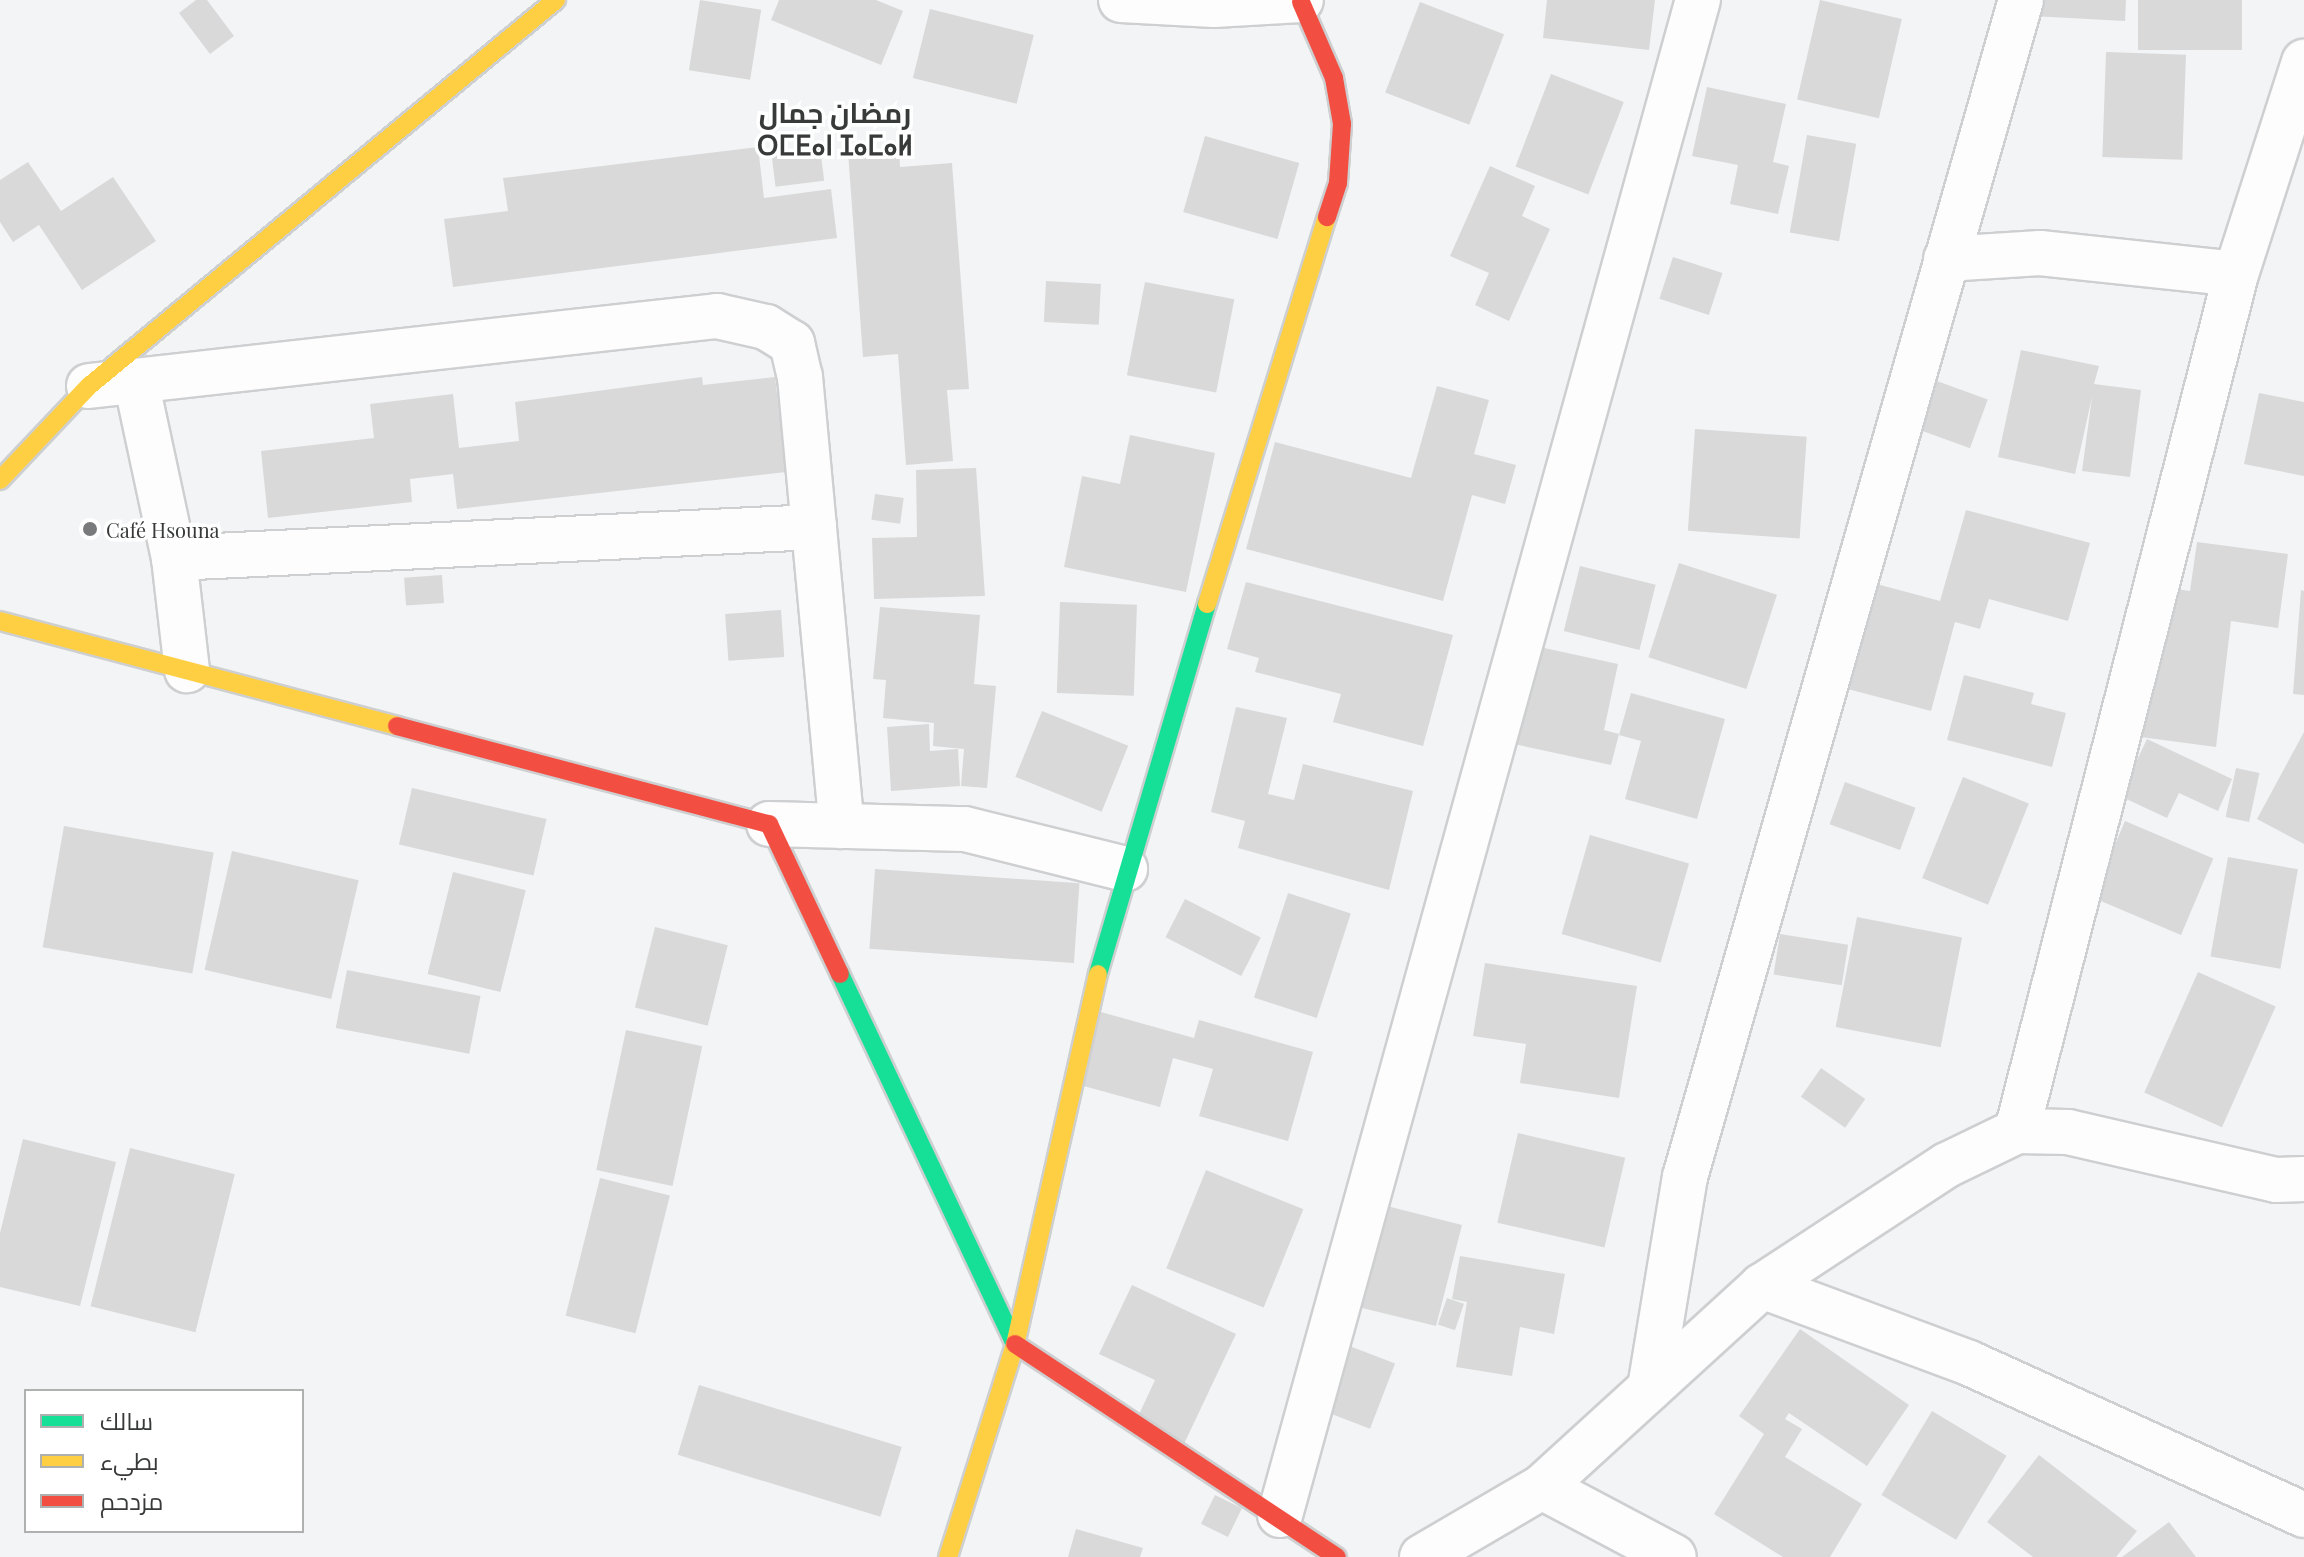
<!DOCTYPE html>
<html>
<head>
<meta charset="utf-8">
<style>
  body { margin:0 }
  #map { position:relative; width:2304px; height:1557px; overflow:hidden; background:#f2f4f5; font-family:"Playfair Display",Cairo,"Noto Sans Tifinagh",serif }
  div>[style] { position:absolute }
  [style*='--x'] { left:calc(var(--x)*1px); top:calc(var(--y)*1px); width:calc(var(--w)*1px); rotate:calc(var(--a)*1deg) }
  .building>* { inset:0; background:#d9d9da; transform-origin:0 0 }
  .roads { filter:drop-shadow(2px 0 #cecfd0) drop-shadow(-2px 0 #cecfd0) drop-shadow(0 2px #cecfd0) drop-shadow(0 -2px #cecfd0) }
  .street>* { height:44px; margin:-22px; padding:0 22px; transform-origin:22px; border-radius:22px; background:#fdfdfe }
  .fast>* { height:18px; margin:-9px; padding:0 9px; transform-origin:9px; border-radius:9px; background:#16e098 }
  .slow>* { height:18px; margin:-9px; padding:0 9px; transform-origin:9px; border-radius:9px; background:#ffcf43 }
  .jam>* { height:18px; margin:-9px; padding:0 9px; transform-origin:9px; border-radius:9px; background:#f24e42 }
  .dots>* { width:22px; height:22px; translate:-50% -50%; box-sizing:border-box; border:4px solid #fff; border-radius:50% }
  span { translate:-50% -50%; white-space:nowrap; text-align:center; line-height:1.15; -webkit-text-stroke:7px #fff; paint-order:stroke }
  .poi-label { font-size:20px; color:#383939 }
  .left { translate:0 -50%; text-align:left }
  .district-label { font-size:28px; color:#383939; font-weight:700 }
  .legend { position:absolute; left:24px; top:1389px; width:280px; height:144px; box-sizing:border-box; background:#fff; border:2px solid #afb0b0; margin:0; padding:10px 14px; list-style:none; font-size:24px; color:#383939 }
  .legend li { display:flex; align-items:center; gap:16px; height:40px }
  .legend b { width:40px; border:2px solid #afb0b0 }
</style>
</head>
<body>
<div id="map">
  <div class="building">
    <i style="clip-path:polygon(196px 0,207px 0,234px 36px,210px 54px,179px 13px)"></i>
    <i style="left:700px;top:0;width:62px;height:71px;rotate:9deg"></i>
    <i style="clip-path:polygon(779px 0,876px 0,903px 11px,881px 65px,771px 20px)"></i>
    <i style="clip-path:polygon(1547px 0,1655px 0,1649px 50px,1543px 38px)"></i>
    <i style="left:1820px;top:0;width:84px;height:102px;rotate:13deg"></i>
    <i style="clip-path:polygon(2017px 0,2126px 0,2125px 21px,2016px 15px)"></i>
    <i style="left:2138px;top:0;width:104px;height:50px"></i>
    <i style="left:1420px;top:2px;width:90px;height:97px;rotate:21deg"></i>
    <i style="left:930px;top:9px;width:107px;height:71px;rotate:14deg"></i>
    <i style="left:2106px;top:52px;width:80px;height:105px;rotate:2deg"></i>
    <i style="left:1551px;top:74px;width:78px;height:99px;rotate:21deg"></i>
    <i style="clip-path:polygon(1707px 87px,1786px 104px,1773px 162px,1789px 166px,1778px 214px,1730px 204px,1738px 165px,1692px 156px)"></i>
    <i style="left:1807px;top:135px;width:50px;height:99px;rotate:10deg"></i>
    <i style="left:1205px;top:136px;width:98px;height:79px;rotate:16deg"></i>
    <i style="clip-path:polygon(758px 147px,764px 198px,831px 189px,837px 238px,453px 287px,444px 219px,508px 211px,503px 178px)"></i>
    <i style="left:820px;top:147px;width:34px;height:49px;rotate:83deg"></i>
    <i style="clip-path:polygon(899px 148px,900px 167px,952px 163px,969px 389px,947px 390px,953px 461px,906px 465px,898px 354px,863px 357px,848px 152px)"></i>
    <i style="clip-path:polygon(28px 162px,61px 211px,113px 177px,156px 241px,82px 290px,39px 225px,13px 242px,0 222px,0 180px)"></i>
    <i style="clip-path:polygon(1490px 166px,1535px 186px,1522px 216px,1550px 229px,1509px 321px,1475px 305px,1489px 273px,1450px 256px)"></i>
    <i style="left:1673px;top:257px;width:52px;height:44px;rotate:18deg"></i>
    <i style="left:1046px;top:281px;width:55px;height:41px;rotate:3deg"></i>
    <i style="left:1145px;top:282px;width:91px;height:95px;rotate:11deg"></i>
    <i style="clip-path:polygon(2021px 350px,2099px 366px,2094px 384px,2141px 390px,2130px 477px,2082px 471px,2092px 397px,2075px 474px,1998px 457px)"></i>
    <i style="clip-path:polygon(702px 377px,703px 385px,775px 377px,786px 472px,457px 509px,453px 474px,410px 479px,412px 502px,268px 518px,261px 451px,374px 438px,370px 404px,453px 394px,459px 448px,519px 441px,515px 402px)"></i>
    <i style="left:1937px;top:381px;width:54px;height:52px;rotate:20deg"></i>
    <i style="clip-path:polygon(1437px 386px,1489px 400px,1474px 454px,1516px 465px,1505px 504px,1472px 495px,1443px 601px,1246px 549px,1275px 442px,1411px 478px)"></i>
    <i style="clip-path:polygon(2259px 393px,2304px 402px,2304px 476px,2244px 464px)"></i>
    <i style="left:1695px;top:429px;width:112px;height:102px;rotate:4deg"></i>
    <i style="clip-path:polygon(1130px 435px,1215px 453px,1186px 592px,1064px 567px,1082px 476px,1120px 484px)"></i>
    <i style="clip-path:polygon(976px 468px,985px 596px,874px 599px,872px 538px,917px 537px,916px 470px)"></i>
    <i style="left:875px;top:494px;width:29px;height:26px;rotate:8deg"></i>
    <i style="clip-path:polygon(1966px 510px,2090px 543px,2068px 621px,1989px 599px,1980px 629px,1955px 622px,1931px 711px,1844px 688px,1873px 583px,1940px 601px)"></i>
    <i style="clip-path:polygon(2197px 542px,2288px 554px,2278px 628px,2231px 621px,2216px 747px,2133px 736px,2153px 586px,2190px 591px)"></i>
    <i style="left:1679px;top:563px;width:103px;height:99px;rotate:18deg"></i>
    <i style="left:1580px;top:566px;width:78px;height:67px;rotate:14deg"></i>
    <i style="left:442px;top:575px;width:28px;height:38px;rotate:86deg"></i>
    <i style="clip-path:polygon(1246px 582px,1453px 635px,1423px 746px,1333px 722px,1341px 694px,1255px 672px,1259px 658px,1227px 649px)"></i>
    <i style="clip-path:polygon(2301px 590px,2304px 591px,2304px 695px,2293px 694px)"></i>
    <i style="left:1060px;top:602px;width:77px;height:91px;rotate:2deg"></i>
    <i style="clip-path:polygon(880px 607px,980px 615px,974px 684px,996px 686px,987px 788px,961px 786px,964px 749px,933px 746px,934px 723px,883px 718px,886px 680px,873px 679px)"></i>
    <i style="left:781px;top:610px;width:47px;height:56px;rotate:86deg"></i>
    <i style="clip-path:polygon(1535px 646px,1618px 664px,1604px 730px,1619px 734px,1611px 765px,1514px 744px)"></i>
    <i style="clip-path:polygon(1964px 675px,2034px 693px,2031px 704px,2066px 713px,2052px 767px,1947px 740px)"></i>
    <i style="clip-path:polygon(1631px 693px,1725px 719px,1697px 819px,1625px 799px,1641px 741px,1619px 735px)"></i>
    <i style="clip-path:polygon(1236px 707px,1287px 718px,1268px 794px,1294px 800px,1303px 764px,1413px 791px,1389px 890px,1238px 848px,1245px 821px,1211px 812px)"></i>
    <i style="left:1042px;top:711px;width:93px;height:71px;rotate:22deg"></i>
    <i style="clip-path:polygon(929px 724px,930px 751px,958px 749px,960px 786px,891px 791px,887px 727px)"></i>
    <i style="clip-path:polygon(2304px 732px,2304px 844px,2257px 819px)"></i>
    <i style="clip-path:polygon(2147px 739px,2232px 779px,2218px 811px,2179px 793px,2167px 818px,2120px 796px)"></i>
    <i style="left:2236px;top:768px;width:24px;height:50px;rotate:12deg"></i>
    <i style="left:1963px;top:777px;width:71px;height:109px;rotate:22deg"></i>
    <i style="left:1845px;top:782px;width:75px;height:45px;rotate:20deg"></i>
    <i style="left:412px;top:788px;width:138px;height:58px;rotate:13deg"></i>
    <i style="left:2125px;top:821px;width:96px;height:83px;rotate:23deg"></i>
    <i style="left:64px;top:826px;width:152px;height:123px;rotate:10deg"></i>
    <i style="left:1590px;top:835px;width:103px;height:103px;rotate:16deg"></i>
    <i style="left:232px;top:851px;width:130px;height:122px;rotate:13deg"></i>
    <i style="left:2228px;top:857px;width:71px;height:101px;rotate:10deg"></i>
    <i style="left:875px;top:869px;width:205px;height:80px;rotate:4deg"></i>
    <i style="left:453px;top:872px;width:75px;height:105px;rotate:14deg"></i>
    <i style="left:1288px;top:893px;width:66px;height:110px;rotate:18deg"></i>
    <i style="left:1185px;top:899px;width:85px;height:43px;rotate:27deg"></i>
    <i style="left:1857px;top:917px;width:107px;height:112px;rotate:11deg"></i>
    <i style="left:655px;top:927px;width:75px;height:83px;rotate:14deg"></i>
    <i style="left:1780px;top:934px;width:69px;height:41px;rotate:9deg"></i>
    <i style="clip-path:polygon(1485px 963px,1637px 986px,1619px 1098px,1520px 1083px,1526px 1044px,1473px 1036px)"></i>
    <i style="left:347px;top:970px;width:136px;height:59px;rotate:11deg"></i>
    <i style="left:2198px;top:972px;width:85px;height:132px;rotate:24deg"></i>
    <i style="clip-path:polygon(1101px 1012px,1194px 1038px,1199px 1020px,1313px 1052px,1288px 1141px,1199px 1116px,1213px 1069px,1173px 1058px,1160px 1107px,1080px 1085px)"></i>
    <i style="left:626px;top:1030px;width:78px;height:143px;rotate:12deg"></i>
    <i style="left:1821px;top:1068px;width:54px;height:35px;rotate:35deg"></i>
    <i style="left:1518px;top:1133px;width:110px;height:92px;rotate:13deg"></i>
    <i style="clip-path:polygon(23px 1139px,116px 1162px,80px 1306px,0 1287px,0 1233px)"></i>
    <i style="left:130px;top:1148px;width:108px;height:163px;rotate:14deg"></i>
    <i style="left:1206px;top:1170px;width:105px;height:106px;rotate:22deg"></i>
    <i style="left:600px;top:1178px;width:72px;height:142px;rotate:14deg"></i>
    <i style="clip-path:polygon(1371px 1202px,1462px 1225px,1436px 1326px,1358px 1307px)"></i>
    <i style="clip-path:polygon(1460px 1256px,1565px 1274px,1554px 1334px,1520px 1327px,1512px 1376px,1456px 1367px,1467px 1302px,1452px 1299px)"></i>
    <i style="clip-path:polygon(1132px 1285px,1236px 1334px,1183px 1446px,1135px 1423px,1155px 1380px,1099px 1354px)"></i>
    <i style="left:1447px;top:1298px;width:18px;height:28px;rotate:19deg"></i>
    <i style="clip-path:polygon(1800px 1329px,1909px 1405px,1867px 1466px,1789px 1413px,1785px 1419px,1802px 1429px,1785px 1457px,1862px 1504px,1830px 1557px,1783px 1557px,1714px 1514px,1764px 1434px,1739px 1416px)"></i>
    <i style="left:1326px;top:1337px;width:74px;height:70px;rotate:21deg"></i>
    <i style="left:699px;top:1385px;width:212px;height:73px;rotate:17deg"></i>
    <i style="left:1932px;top:1411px;width:87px;height:98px;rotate:31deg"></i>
    <i style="clip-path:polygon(2039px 1455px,2137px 1531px,2116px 1557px,2033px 1557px,1987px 1522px)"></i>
    <i style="left:1215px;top:1495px;width:30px;height:32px;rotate:26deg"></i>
    <i style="clip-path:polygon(2169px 1522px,2196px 1557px,2122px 1557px)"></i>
    <i style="clip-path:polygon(1076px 1529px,1143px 1548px,1140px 1557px,1068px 1557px)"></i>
  </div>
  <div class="roads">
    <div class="street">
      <i style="--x:1121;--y:0;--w:93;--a:3.1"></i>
      <i style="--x:1214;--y:5;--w:87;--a:-3.3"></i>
      <i style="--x:1946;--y:259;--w:94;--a:-3.7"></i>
      <i style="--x:2040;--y:253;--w:197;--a:6.1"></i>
      <i style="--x:136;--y:381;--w:181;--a:77.9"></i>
      <i style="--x:174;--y:558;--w:113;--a:83.4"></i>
      <i style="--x:89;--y:386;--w:632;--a:-6.36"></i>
      <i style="--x:717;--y:316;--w:50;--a:12.7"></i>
      <i style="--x:766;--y:327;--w:31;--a:32"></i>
      <i style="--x:792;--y:343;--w:35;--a:77"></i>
      <i style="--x:800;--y:377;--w:451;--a:84.7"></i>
      <i style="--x:174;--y:558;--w:641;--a:-2.77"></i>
      <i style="--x:769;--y:824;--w:196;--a:1.5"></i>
      <i style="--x:965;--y:829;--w:165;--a:14"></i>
      <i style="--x:2017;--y:1131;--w:885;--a:-75.67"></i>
      <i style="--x:2236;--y:274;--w:223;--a:-72.2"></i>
      <i style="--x:1762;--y:1286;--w:221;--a:20.4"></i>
      <i style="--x:1969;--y:1363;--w:368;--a:24.4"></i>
      <i style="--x:1650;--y:1388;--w:214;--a:-80.6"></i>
      <i style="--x:1685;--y:1177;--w:1224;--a:-74.07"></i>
      <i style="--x:1542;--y:1487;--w:149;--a:27.9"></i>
      <i style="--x:1280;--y:1515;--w:1572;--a:-74.58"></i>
      <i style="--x:1422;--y:1557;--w:139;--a:-30.3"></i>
      <i style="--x:1542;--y:1487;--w:298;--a:-42.4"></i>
      <i style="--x:1762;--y:1286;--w:221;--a:-33.2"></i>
      <i style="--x:1947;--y:1165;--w:78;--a:-25.9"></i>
      <i style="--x:2017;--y:1131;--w:51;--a:1.1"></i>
      <i style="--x:2068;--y:1132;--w:213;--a:13"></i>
      <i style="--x:2276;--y:1180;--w:28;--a:-2"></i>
    </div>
    <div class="fast">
      <i style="--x:840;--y:974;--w:409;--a:64.7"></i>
      <i style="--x:1098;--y:974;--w:386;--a:-73.6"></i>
    </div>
    <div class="slow">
      <i style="--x:0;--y:480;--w:129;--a:-46.6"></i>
      <i style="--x:89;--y:386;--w:606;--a:-39.58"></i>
      <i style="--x:1207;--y:604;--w:405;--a:-72.8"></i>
      <i style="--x:0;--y:621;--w:411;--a:14.8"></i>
      <i style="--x:948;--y:1557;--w:222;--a:-72.5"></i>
      <i style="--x:1015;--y:1345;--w:380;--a:-77.4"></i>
    </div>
    <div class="jam">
      <i style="--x:1301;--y:2;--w:83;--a:66.5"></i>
      <i style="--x:1334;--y:78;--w:47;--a:80.1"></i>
      <i style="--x:1342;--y:124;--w:59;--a:93.9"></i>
      <i style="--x:1338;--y:183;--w:36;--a:108"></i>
      <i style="--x:397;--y:726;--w:385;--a:14.8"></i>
      <i style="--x:769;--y:824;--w:166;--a:64.7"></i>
      <i style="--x:1015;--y:1344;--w:386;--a:33.5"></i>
    </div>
  </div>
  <div class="dots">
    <i style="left:90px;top:529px;background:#797a7b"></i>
  </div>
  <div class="poi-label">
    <span class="left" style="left:106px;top:529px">Café Hsouna</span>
  </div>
  <div class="district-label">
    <span style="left:835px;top:128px">رمضان جمال<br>ⵔⵎⴹⴰⵏ ⵊⴰⵎⴰⵍ</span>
  </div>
  <ul class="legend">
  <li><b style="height:10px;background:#16e098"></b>سالك</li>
  <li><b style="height:10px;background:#ffcf43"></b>بطيء</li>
  <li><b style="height:10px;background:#f24e42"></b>مزدحم</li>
  </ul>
</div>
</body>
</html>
